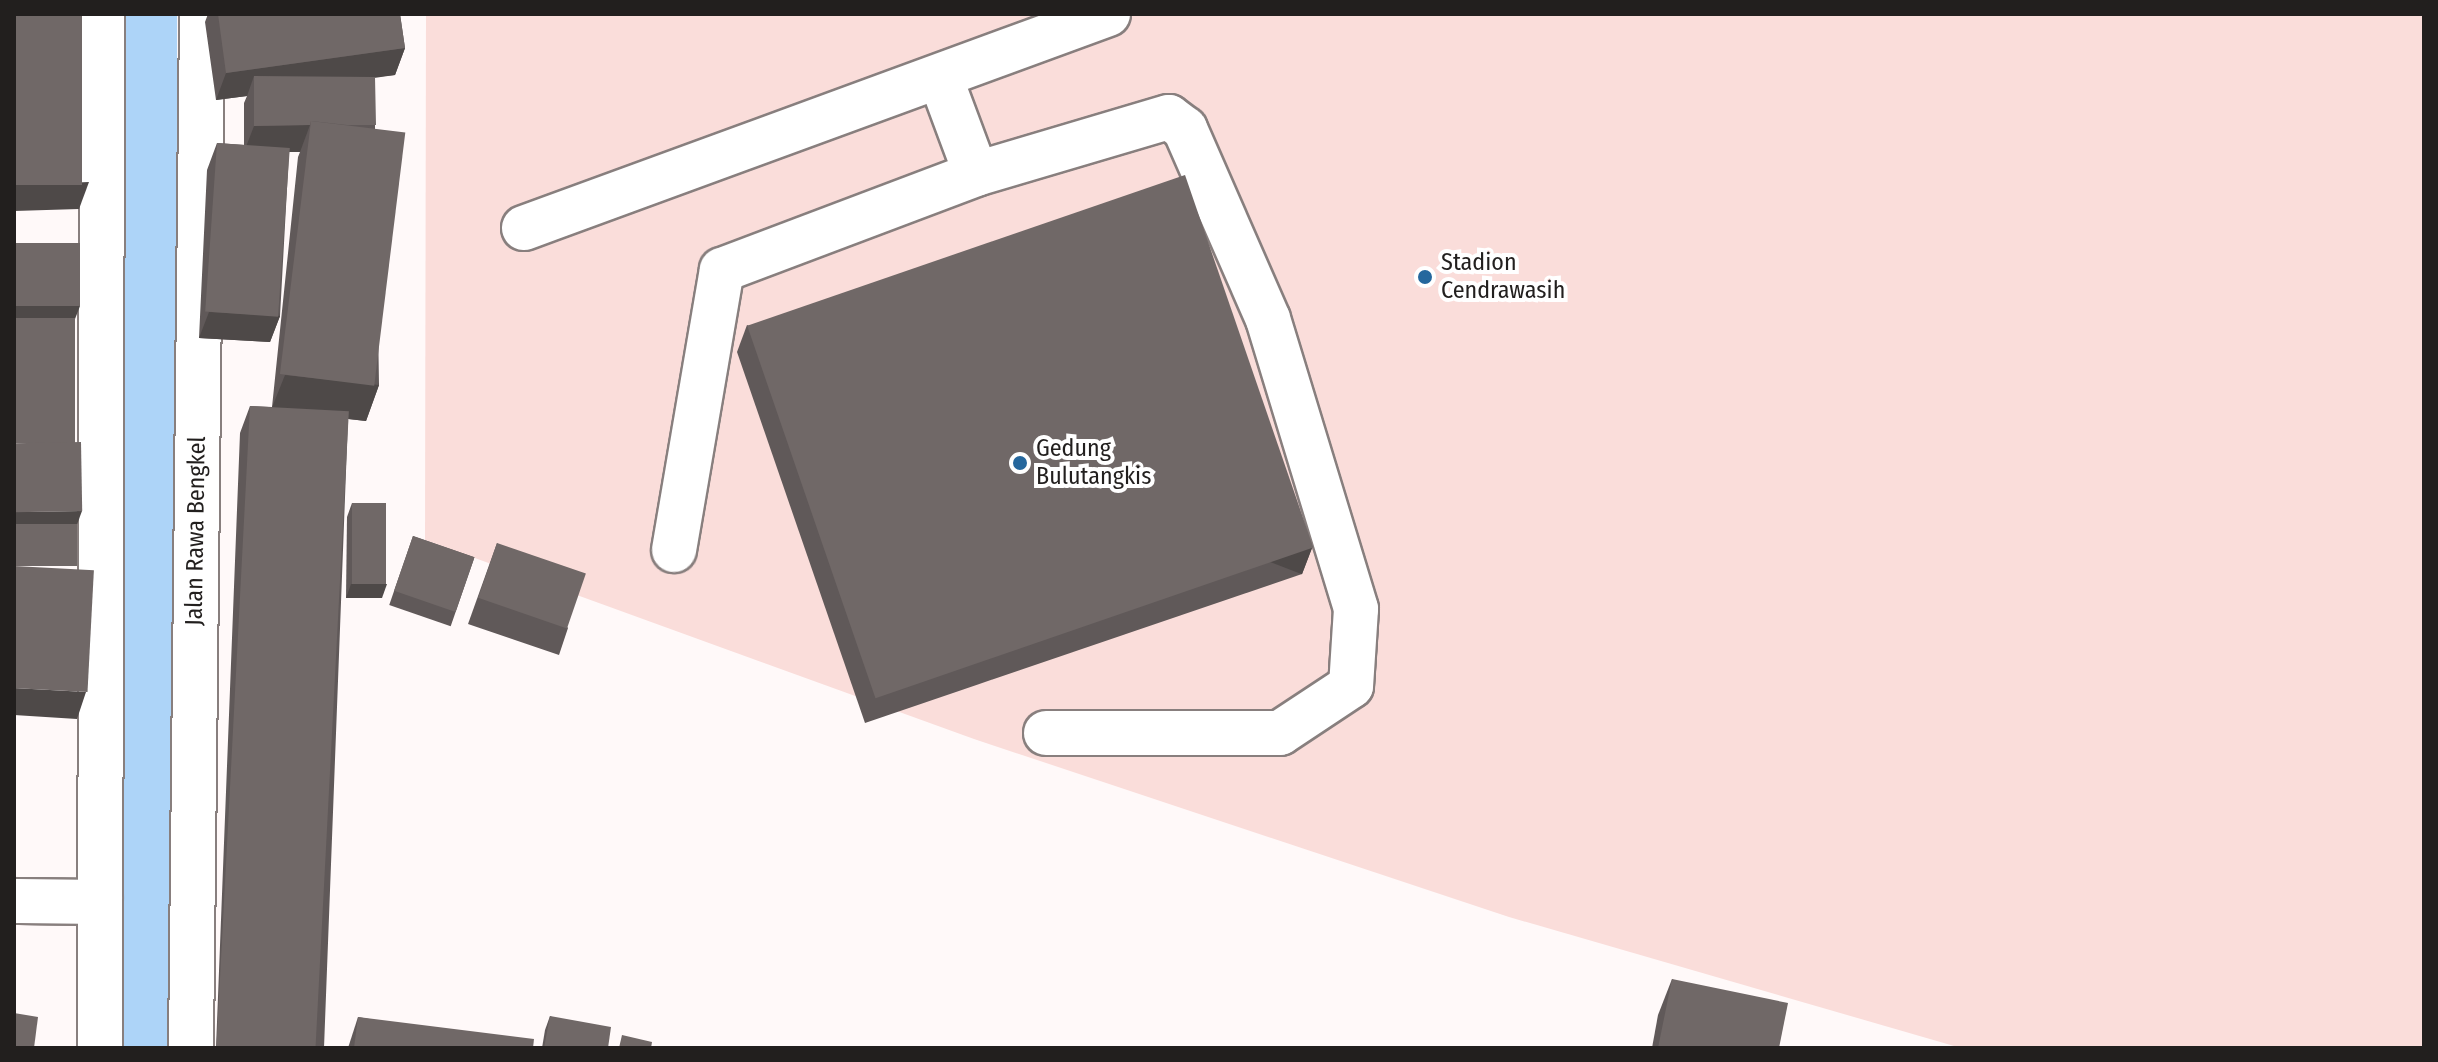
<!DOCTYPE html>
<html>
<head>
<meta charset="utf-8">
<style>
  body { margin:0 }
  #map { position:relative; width:2438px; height:1062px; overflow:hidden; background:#fff9f9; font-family:"Fira Sans Condensed",sans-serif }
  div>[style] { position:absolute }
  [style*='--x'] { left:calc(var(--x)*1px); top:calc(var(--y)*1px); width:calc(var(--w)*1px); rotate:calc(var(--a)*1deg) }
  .green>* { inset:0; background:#faddda }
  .canal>* { height:64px; margin:-32px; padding:0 32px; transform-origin:32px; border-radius:32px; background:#add4f8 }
  .roads { filter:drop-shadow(2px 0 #887f7e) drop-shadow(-2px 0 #887f7e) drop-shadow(0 2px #887f7e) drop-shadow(0 -2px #887f7e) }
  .minor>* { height:44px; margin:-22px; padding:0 22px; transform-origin:22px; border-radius:22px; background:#fff }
  .wall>* { inset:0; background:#605959; transform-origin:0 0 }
  .shaded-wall>* { inset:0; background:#4e4948; transform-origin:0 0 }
  .building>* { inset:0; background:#706867; transform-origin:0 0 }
  .dots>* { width:22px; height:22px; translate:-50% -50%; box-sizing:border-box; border:4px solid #fff; border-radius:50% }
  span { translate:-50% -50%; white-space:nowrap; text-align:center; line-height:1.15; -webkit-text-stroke:8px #fff; paint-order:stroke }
  .poi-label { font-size:24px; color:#221f1e }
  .left { translate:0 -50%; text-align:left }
  .street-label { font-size:24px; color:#221f1e }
  .frame { position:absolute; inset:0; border:16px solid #221f1e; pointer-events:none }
</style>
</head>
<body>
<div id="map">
  <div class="green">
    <i style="clip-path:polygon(426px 14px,2424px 14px,2424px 1048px,1961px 1048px,1509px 917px,974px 739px,425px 540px)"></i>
  </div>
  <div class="canal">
    <i style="--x:144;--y:1048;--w:1034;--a:-89.94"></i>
  </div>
  <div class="roads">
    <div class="minor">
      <i style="--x:940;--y:77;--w:103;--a:69.6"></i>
      <i style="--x:524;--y:228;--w:622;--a:-20.12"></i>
      <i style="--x:674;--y:550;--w:284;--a:-80.3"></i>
      <i style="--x:722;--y:270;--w:272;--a:-20.7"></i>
      <i style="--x:976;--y:174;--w:201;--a:-16.5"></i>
      <i style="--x:1169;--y:117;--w:20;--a:37"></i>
      <i style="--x:1185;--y:129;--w:207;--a:66.4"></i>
      <i style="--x:1268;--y:319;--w:303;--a:73.1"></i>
      <i style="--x:1356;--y:609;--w:77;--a:93.7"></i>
      <i style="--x:1351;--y:686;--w:85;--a:146.5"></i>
      <i style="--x:1280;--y:733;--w:234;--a:180"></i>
      <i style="--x:14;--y:901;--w:86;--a:0.7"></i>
      <i style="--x:100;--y:1048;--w:1034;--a:-89.89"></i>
      <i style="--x:191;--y:1048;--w:1034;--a:-89.39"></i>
    </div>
  </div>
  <div class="wall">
    <i style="clip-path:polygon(208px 14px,400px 14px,405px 48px,395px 75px,375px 77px,375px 128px,379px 385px,366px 421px,348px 419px,324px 1048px,216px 1048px,240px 433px,250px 406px,272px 407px,298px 157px,300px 152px,289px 152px,280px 316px,270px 342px,199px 338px,207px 170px,217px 143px,244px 145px,244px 103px,247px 96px,216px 100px,205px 22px)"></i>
    <i style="clip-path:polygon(747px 325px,1312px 548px,1302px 574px,865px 723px,737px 352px)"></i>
    <i style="clip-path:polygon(352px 503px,382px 598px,346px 598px,347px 517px)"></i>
    <i style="left:413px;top:536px;width:65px;height:73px;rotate:19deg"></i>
    <i style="clip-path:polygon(497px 543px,568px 628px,559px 655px,468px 624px)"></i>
    <i style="clip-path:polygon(1672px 979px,1779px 1048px,1652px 1048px,1658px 1015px)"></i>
    <i style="clip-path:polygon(550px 1016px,608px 1048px,542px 1048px,545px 1030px)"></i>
    <i style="clip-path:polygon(358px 1017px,533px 1048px,348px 1048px)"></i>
  </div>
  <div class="shaded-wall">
    <i style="clip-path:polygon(405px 48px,395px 75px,254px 95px,254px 76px,247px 96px,216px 100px,226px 73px)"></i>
    <i style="clip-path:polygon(310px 125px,300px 152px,244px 152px,254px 126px)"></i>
    <i style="clip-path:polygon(89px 182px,79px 209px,14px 211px,14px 185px)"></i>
    <i style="clip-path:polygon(14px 306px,80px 306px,70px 332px,14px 332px)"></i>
    <i style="clip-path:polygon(209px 312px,280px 316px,270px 342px,199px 338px)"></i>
    <i style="clip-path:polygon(285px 375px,379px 385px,366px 421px,271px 410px)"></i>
    <i style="clip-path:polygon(82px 511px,72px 538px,14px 538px,14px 512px)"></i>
    <i style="left:1312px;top:548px;width:28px;height:462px;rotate:111deg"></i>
    <i style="clip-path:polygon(351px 584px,387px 584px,382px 598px,346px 598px)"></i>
    <i style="clip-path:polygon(14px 688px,86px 692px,77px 719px,14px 715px)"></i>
  </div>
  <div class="building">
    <i style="left:14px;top:14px;width:68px;height:171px"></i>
    <i style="clip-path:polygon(218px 14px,400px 14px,405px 48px,226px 73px)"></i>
    <i style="clip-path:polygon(254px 76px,375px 77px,376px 125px,347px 125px,311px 121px,310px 125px,254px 126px)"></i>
    <i style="left:311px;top:121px;width:95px;height:255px;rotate:7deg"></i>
    <i style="left:217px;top:143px;width:73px;height:169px;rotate:4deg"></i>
    <i style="left:1185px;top:175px;width:394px;height:463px;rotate:71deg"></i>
    <i style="left:14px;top:243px;width:66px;height:63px"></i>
    <i style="left:14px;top:318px;width:61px;height:125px"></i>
    <i style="left:250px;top:406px;width:99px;height:642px;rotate:3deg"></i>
    <i style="left:81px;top:442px;width:69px;height:67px;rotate:89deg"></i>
    <i style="left:352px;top:503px;width:34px;height:81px"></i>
    <i style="left:14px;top:524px;width:63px;height:42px"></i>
    <i style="left:413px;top:536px;width:65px;height:58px;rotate:19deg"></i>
    <i style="left:497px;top:543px;width:94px;height:58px;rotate:19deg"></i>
    <i style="left:14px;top:566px;width:80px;height:122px;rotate:3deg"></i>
    <i style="clip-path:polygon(1672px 979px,1788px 1003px,1779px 1048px,1658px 1048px)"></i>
    <i style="clip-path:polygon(14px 1013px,38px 1017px,34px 1048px,14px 1048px)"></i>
    <i style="clip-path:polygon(550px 1016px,611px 1027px,608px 1048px,544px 1048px)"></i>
    <i style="clip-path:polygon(358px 1017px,534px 1039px,533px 1048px,354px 1048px)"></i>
    <i style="clip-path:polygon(622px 1035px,652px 1042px,651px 1048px,619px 1048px)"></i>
  </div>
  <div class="dots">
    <i style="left:1425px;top:277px;background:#25679d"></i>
    <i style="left:1020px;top:463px;background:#25679d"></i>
  </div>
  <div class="poi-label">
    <span class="left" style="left:1441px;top:277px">Stadion<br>Cendrawasih</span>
    <span class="left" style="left:1036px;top:463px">Gedung<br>Bulutangkis</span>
  </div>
  <div class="street-label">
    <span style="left:196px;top:531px;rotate:-89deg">Jalan Rawa Bengkel</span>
  </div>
  <div class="frame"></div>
</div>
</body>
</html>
